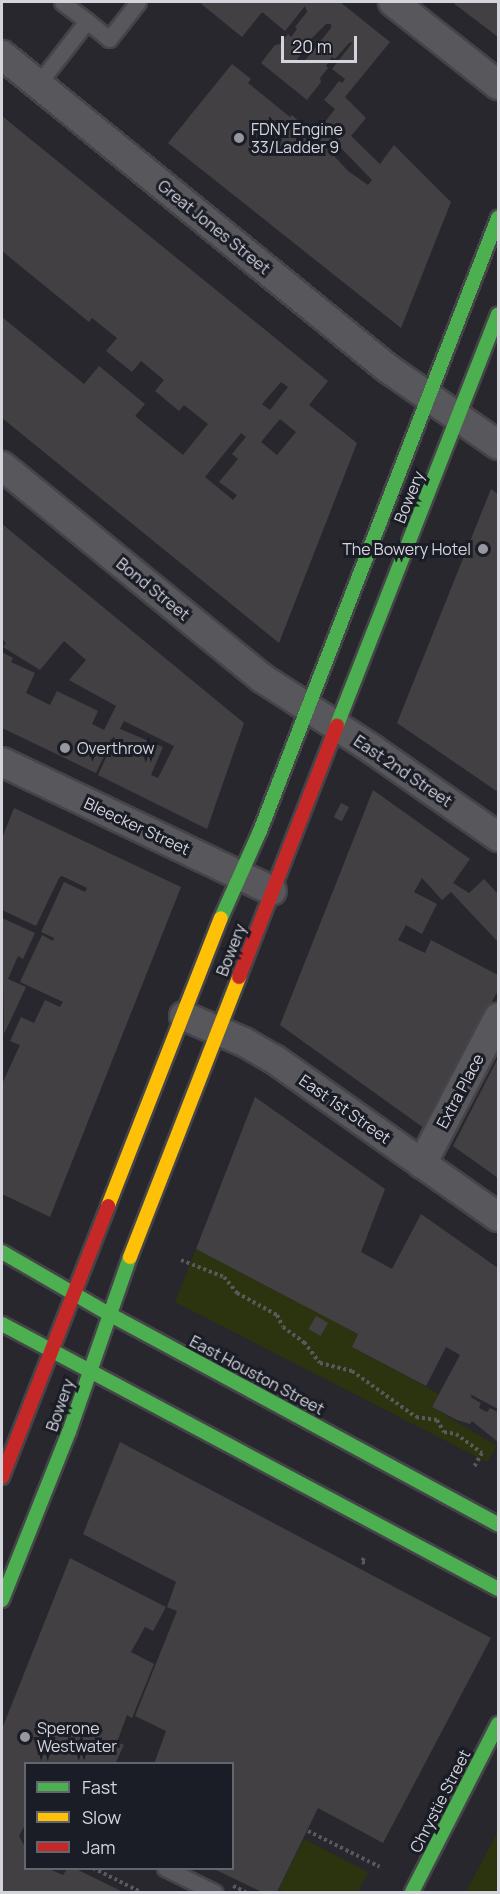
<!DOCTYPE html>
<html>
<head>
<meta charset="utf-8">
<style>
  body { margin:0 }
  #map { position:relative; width:500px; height:1894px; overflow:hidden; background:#27272d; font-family:Manrope,sans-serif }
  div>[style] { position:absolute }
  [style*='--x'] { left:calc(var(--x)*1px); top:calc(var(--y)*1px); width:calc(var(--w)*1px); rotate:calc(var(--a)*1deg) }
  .green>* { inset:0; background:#2b340e }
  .building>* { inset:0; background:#434043; transform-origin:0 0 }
  .path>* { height:4px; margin-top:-2px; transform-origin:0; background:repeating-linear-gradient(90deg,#58595d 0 3px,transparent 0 6px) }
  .roads { filter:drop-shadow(2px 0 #444449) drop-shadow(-2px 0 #444449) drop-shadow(0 2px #444449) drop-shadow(0 -2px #444449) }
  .lane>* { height:15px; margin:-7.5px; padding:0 7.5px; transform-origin:7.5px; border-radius:7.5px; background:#58585c }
  .street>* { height:28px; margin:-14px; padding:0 14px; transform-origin:14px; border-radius:14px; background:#58585c }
  .fast>* { height:14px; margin:-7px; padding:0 7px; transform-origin:7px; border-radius:7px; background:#4caf50 }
  .slow>* { height:14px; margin:-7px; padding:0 7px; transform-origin:7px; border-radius:7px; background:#ffc107 }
  .jam>* { height:14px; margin:-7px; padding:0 7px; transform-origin:7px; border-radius:7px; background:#c62828 }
  .dots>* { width:16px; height:16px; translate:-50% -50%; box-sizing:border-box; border:3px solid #1a1c26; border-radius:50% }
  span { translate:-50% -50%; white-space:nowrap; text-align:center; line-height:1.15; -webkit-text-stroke:6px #1a1c26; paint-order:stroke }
  .poi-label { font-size:16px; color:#d4d5dc }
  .left { translate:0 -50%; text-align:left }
  .right { translate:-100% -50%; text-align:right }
  .street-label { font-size:16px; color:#d4d5dc }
  .frame { position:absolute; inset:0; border:3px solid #d4d5dc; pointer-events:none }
  .legend { position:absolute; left:24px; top:1762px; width:210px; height:108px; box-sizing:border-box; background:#1a1c26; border:2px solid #64666f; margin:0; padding:8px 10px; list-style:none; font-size:18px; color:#d4d5dc }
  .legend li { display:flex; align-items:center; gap:12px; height:30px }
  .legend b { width:30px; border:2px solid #64666f }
  .scale { position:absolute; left:281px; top:36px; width:76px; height:27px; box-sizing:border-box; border:3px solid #d4d5dc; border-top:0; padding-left:8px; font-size:18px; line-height:21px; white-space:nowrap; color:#d4d5dc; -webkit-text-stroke:4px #1a1c26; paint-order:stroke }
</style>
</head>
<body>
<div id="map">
  <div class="green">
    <i style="clip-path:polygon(196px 1249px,358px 1334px,352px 1347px,439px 1394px,432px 1407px,497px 1446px,487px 1462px,175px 1302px)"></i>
    <i style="clip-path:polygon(498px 1831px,498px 1892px,466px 1892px)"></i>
    <i style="clip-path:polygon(304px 1839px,368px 1872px,358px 1892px,286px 1892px,279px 1889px)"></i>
  </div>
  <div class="building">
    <i style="clip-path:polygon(evenodd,199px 2px,340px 2px,390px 42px,345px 97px,366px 118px,351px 136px,380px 164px,394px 145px,451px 202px,401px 328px,168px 143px,232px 64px,251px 79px,248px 83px,290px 117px,292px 115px,314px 136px,335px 109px,324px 100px,339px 81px,342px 83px,345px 79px,332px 69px,353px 42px,349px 43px,335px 59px,332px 57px,326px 66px,328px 68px,320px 78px,321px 82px,307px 100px,261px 63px,275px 45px,280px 44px,288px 34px,291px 37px,297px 29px,295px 27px,307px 12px,305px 6px,285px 31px,262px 12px,242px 37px,199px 2px,326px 24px,331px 24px,331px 28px,303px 63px,298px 63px,297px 59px,305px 49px,303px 47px,326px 24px,199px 2px,341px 148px,372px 180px,368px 185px,348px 171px,334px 156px,341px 148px)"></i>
    <i style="clip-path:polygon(452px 2px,498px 2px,498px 37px)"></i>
    <i style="clip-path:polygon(evenodd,2px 116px,328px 381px,309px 405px,357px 443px,279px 643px,2px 418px,2px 317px,84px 384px,99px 366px,145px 404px,135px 416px,183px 455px,208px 424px,184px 405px,179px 411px,155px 391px,164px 380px,141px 361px,132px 372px,106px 351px,117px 338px,92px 318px,89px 322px,2px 251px,2px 116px,281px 382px,288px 387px,270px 410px,262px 404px,281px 382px,2px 116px,280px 419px,296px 432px,277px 455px,261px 442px,280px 419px,2px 116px,241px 433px,246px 437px,232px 454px,238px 459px,219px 482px,237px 495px,233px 500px,205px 477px,241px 433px)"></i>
    <i style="clip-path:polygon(491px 489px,498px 494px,498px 792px,397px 723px)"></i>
    <i style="clip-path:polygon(evenodd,2px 524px,244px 723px,207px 829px,98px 775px,115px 738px,113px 737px,96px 773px,2px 728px,2px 652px,13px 658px,11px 662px,35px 673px,26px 693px,50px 705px,57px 691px,98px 711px,92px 724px,104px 730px,116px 706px,69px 680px,86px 660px,64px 641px,40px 670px,3px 647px,6px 643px,2px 639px,2px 524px,124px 721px,174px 746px,158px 778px,151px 775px,163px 747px,120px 729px,124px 721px)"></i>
    <i style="clip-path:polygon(373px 790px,470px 859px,453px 883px,469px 893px,484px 879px,498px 894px,498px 942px,451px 892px,442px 900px,422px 878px,414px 892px,437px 904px,422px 934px,406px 925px,398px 940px,425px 953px,431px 940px,498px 975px,498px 990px,428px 1131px,280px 1025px)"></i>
    <i style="left:341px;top:803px;width:9px;height:16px;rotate:27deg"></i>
    <i style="clip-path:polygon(14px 808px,181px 887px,50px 1217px,2px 1194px,2px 1084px,20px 1045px,10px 1041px,21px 1017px,34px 1023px,45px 1000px,60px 1007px,63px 1002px,20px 982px,42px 935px,53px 941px,54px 938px,41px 932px,64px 882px,85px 892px,87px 888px,62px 876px,59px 878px,36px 926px,2px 910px,2px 838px)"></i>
    <i style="clip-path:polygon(2px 918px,35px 933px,23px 959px,18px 956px,8px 979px,26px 987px,4px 1034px)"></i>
    <i style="clip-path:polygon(498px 1058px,498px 1178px,453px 1146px)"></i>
    <i style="clip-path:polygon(255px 1097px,385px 1189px,361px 1252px,392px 1269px,421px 1214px,498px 1268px,498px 1409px,470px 1394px,472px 1398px,481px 1403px,479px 1408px,487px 1412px,490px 1408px,498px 1412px,498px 1442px,472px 1421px,470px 1424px,457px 1420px,432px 1407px,460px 1355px,446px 1347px,426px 1386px,352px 1347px,358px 1334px,196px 1249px)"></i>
    <i style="left:316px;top:1316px;width:14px;height:15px;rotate:30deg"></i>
    <i style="clip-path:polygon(120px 1442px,491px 1638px,383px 1843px,318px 1808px,277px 1892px,262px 1892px,214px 1869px,232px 1869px,232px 1764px,154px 1764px,166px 1731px,135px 1716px,177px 1611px,167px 1607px,176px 1582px,83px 1534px)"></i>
    <i style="clip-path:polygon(70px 1558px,166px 1607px,153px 1631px,145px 1627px,131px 1652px,154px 1664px,132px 1718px,127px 1715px,117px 1742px,124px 1745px,115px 1764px,26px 1764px,26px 1823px,19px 1836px,26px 1849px,26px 1869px,49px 1869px,63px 1875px,67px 1869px,76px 1869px,123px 1892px,2px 1892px,2px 1729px)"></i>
  </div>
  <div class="path">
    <i style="--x:181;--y:1260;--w:46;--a:21.6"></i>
    <i style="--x:224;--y:1277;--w:21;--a:51"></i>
    <i style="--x:237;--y:1293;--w:46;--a:28.8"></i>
    <i style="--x:277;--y:1315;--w:13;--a:63"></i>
    <i style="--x:283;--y:1327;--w:26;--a:36"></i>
    <i style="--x:304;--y:1342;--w:26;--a:53"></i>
    <i style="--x:320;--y:1363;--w:33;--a:14"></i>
    <i style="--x:352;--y:1371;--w:79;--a:35.7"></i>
    <i style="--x:416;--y:1417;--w:21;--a:8"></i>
    <i style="--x:437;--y:1420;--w:14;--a:60"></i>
    <i style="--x:444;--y:1432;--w:12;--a:9"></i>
    <i style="--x:456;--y:1434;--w:32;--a:36"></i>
    <i style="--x:482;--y:1453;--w:16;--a:120"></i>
    <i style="--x:364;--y:1558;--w:4;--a:117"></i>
    <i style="--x:362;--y:1562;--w:5;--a:22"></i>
    <i style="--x:308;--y:1831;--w:80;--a:26.6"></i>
    <i style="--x:93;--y:1868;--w:54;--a:26.6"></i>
    <i style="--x:233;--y:1886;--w:14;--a:25"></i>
  </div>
  <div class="roads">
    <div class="lane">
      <i style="--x:87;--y:21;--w:28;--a:39"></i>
      <i style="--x:109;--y:39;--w:47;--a:-51.9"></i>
      <i style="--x:38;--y:84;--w:80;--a:-52.1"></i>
      <i style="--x:87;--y:21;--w:31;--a:-143"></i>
      <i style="--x:165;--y:1868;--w:55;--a:26.1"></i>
    </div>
    <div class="street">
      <i style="--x:393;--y:2;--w:134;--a:38.3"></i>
      <i style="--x:2;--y:55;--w:496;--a:39.1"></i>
      <i style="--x:387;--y:368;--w:135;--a:34.7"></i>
      <i style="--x:2;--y:466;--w:335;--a:39.2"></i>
      <i style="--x:262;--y:678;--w:131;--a:32.8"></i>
      <i style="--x:372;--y:749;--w:154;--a:34.9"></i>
      <i style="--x:2;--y:762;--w:299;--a:25.5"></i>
      <i style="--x:184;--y:1016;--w:65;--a:23.4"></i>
      <i style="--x:244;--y:1042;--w:34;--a:30"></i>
      <i style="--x:274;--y:1059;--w:274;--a:35.2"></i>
      <i style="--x:422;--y:1164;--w:165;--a:-62.5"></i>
    </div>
    <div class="fast">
      <i style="--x:337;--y:725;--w:441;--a:-68.6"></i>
      <i style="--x:221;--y:918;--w:95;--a:-65.9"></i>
      <i style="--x:260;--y:831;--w:658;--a:-68.78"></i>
      <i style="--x:2;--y:1252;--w:124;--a:30.1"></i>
      <i style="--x:109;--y:1314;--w:442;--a:28.4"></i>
      <i style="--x:2;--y:1324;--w:562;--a:28.11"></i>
      <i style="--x:2;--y:1600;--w:181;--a:-68.3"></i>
      <i style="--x:69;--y:1432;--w:185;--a:-70.8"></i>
      <i style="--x:412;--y:1892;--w:189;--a:-62.9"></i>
    </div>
    <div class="slow">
      <i style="--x:108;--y:1206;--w:309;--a:-68.6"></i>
      <i style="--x:130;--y:1257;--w:300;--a:-68.7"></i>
    </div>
    <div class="jam">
      <i style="--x:239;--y:977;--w:270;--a:-68.7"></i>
      <i style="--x:2;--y:1477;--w:291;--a:-68.6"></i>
    </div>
  </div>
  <div class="dots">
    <i style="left:239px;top:138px;background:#97989f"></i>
    <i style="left:483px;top:549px;background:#97989f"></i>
    <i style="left:65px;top:748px;background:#97989f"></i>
    <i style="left:25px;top:1737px;background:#97989f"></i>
  </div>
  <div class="poi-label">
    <span class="left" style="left:251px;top:138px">FDNY Engine<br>33/Ladder 9</span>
    <span class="right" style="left:471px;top:549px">The Bowery Hotel</span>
    <span class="left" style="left:77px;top:748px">Overthrow</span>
    <span class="left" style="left:37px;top:1737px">Sperone<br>Westwater</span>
  </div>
  <div class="street-label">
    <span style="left:214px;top:227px;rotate:39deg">Great Jones Street</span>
    <span style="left:409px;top:497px;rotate:-68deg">Bowery</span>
    <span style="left:153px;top:589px;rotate:39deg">Bond Street</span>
    <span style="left:403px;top:771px;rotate:34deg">East 2nd Street</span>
    <span style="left:137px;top:826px;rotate:25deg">Bleecker Street</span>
    <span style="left:231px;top:950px;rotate:-69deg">Bowery</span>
    <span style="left:460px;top:1091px;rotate:-62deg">Extra Place</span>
    <span style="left:345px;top:1109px;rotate:35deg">East 1st Street</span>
    <span style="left:257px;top:1375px;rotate:28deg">East Houston Street</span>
    <span style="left:60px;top:1405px;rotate:-71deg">Bowery</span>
    <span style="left:440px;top:1801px;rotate:-63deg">Chrystie Street</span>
  </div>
  <div class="frame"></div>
  <ul class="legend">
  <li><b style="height:8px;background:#4caf50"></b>Fast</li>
  <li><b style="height:8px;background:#ffc107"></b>Slow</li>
  <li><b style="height:8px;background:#c62828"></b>Jam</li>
  </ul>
  <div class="scale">20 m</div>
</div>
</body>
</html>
